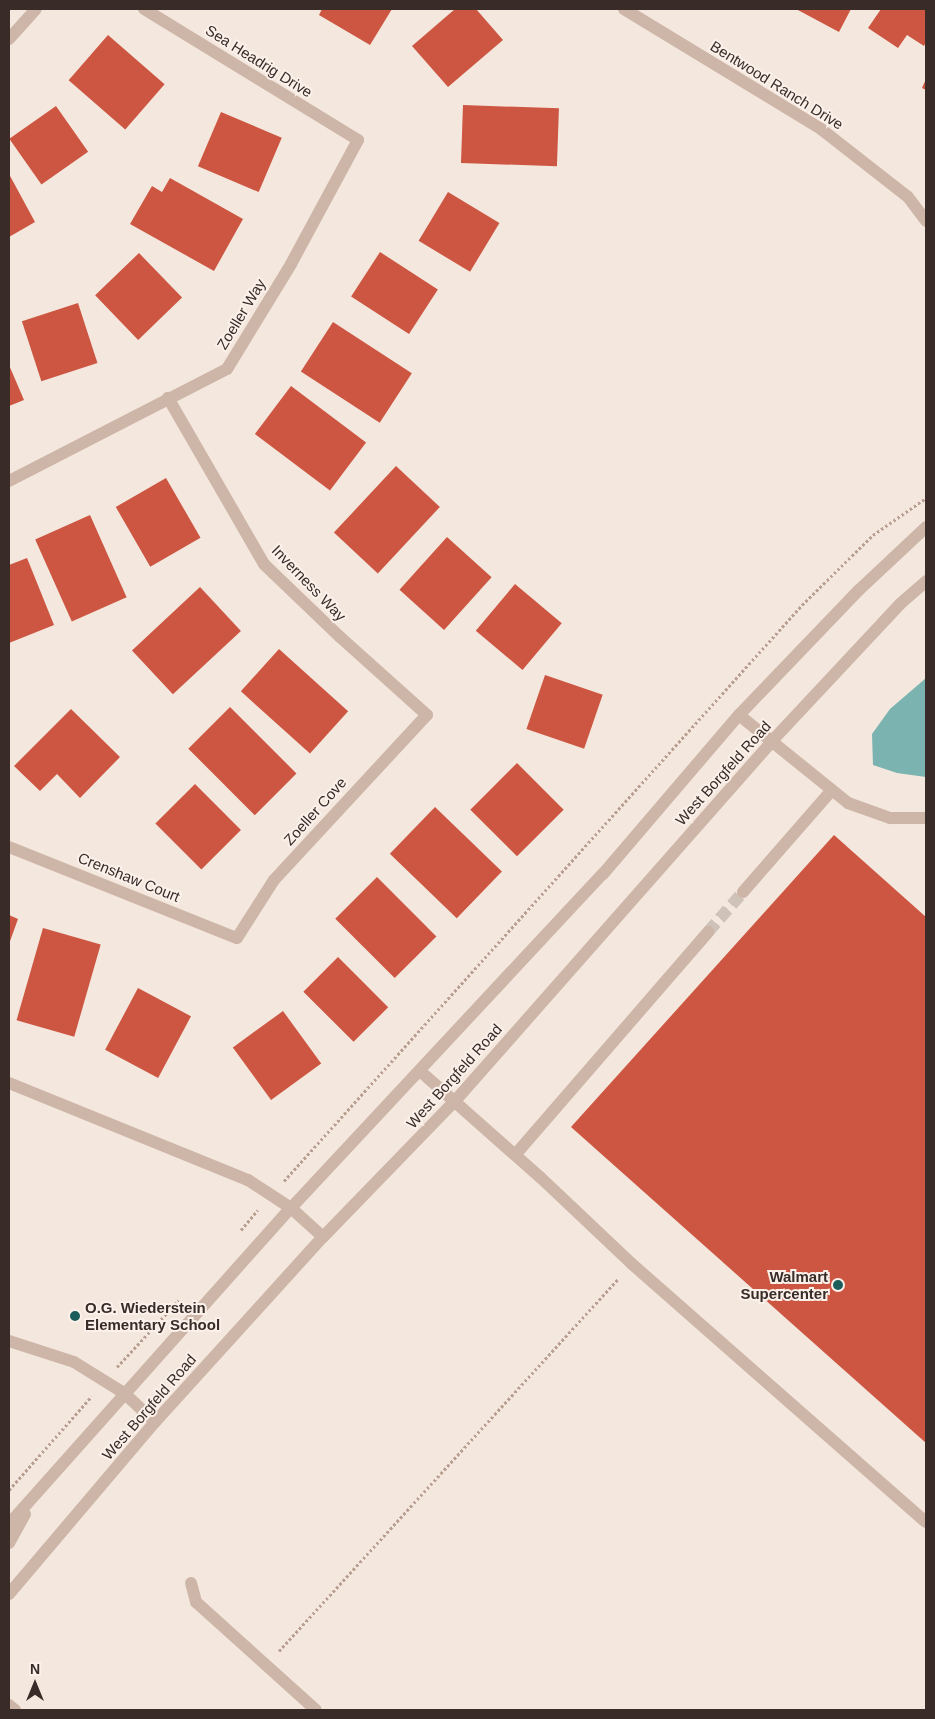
<!DOCTYPE html>
<html>
<head>
<meta charset="utf-8">
<style>
  body { margin:0 }
  #map { position:relative; width:935px; height:1719px; overflow:hidden; background:#f4e7dd; font-family:Helvetica,sans-serif }
  div>[style] { position:absolute }
  [style*='--x'] { left:calc(var(--x)*1px); top:calc(var(--y)*1px); width:calc(var(--w)*1px); rotate:calc(var(--a)*1deg) }
  .water>* { inset:0; background:#7ab3af }
  .building>* { inset:0; background:#cd5642; transform-origin:0 0 }
  .minor-tunnel>* { height:12px; margin-top:-6px; transform-origin:0; background:repeating-linear-gradient(90deg,#cfc2b9 0 12px,transparent 0 18px) }
  .path>* { height:3px; margin-top:-1.5px; transform-origin:0; background:repeating-linear-gradient(90deg,#b99f92 0 2.5px,transparent 0 5px) }
  .minor>* { height:12px; margin:-6px; padding:0 6px; transform-origin:6px; border-radius:6px; background:#cdb5a8 }
  .dots>* { width:14px; height:14px; translate:-50% -50%; box-sizing:border-box; border:2px solid #fbf1ea; border-radius:50% }
  span { translate:-50% -50%; white-space:nowrap; text-align:center; line-height:1.15; -webkit-text-stroke:4px #fbf1ea; paint-order:stroke }
  .street-label { font-size:15px; color:#392c28 }
  .poi-label { font-size:15px; color:#392c28; font-weight:700 }
  .right { translate:-100% -50%; text-align:right }
  .left { translate:0 -50%; text-align:left }
  .frame { position:absolute; inset:0; border:10px solid #392c28; pointer-events:none }
  .north { position:absolute; left:10px; top:1659px; width:50px; height:50px; -webkit-text-stroke:4px #fbf1ea; paint-order:stroke; rotate:0deg; font-size:14px; font-weight:700; line-height:20px; text-align:center; color:#392c28 }
  .north::after { content:''; display:block; margin:auto; width:18px; height:22px; background:#392c28; clip-path:polygon(50% 0,100% 100%,50% 72%,0 100%) }
</style>
</head>
<body>
<div id="map">
  <div class="water">
    <i style="clip-path:polygon(926px 678px,926px 777px,897px 773px,873px 765px,872px 734px,890px 709px)"></i>
  </div>
  <div class="building">
    <i style="clip-path:polygon(322px 9px,392px 9px,370px 45px,319px 15px)"></i>
    <i style="clip-path:polygon(455px 9px,476px 9px,503px 40px,448px 87px,412px 46px)"></i>
    <i style="clip-path:polygon(796px 9px,851px 9px,839px 32px)"></i>
    <i style="clip-path:polygon(881px 9px,926px 9px,926px 42px,924px 46px,907px 35px,898px 48px,868px 28px)"></i>
    <i style="left:108px;top:35px;width:75px;height:60px;rotate:41deg"></i>
    <i style="clip-path:polygon(926px 79px,926px 90px,922px 88px)"></i>
    <i style="left:463px;top:105px;width:96px;height:58px;rotate:2deg"></i>
    <i style="left:56px;top:106px;width:56px;height:57px;rotate:55deg"></i>
    <i style="left:221px;top:112px;width:66px;height:59px;rotate:23deg"></i>
    <i style="clip-path:polygon(9px 174px,35px 222px,9px 237px)"></i>
    <i style="clip-path:polygon(170px 178px,243px 219px,214px 271px,130px 224px,152px 186px,162px 192px)"></i>
    <i style="left:448px;top:192px;width:60px;height:57px;rotate:31deg"></i>
    <i style="left:380px;top:252px;width:69px;height:53px;rotate:33deg"></i>
    <i style="left:139px;top:253px;width:62px;height:61px;rotate:46deg"></i>
    <i style="left:78px;top:303px;width:63px;height:59px;rotate:72deg"></i>
    <i style="left:333px;top:322px;width:94px;height:59px;rotate:33deg"></i>
    <i style="clip-path:polygon(9px 365px,24px 400px,9px 406px)"></i>
    <i style="left:291px;top:386px;width:94px;height:60px;rotate:37deg"></i>
    <i style="left:396px;top:466px;width:60px;height:91px;rotate:43deg"></i>
    <i style="left:166px;top:478px;width:69px;height:58px;rotate:60deg"></i>
    <i style="left:90px;top:515px;width:90px;height:60px;rotate:66deg"></i>
    <i style="left:447px;top:537px;width:60px;height:71px;rotate:42deg"></i>
    <i style="clip-path:polygon(27px 558px,54px 625px,9px 643px,9px 565px)"></i>
    <i style="left:515px;top:584px;width:61px;height:61px;rotate:40deg"></i>
    <i style="left:200px;top:587px;width:60px;height:93px;rotate:47deg"></i>
    <i style="left:279px;top:649px;width:93px;height:57px;rotate:42deg"></i>
    <i style="left:545px;top:675px;width:61px;height:57px;rotate:19deg"></i>
    <i style="left:230px;top:707px;width:94px;height:59px;rotate:45deg"></i>
    <i style="clip-path:polygon(71px 709px,120px 757px,80px 798px,57px 774px,40px 791px,14px 766px)"></i>
    <i style="left:517px;top:763px;width:66px;height:66px;rotate:45deg"></i>
    <i style="left:195px;top:784px;width:65px;height:56px;rotate:45deg"></i>
    <i style="left:435px;top:807px;width:93px;height:65px;rotate:44deg"></i>
    <i style="clip-path:polygon(834px 835px,926px 917px,926px 1443px,571px 1127px)"></i>
    <i style="left:377px;top:877px;width:84px;height:59px;rotate:45deg"></i>
    <i style="clip-path:polygon(9px 915px,18px 919px,9px 944px)"></i>
    <i style="left:43px;top:928px;width:60px;height:96px;rotate:16deg"></i>
    <i style="left:338px;top:957px;width:71px;height:49px;rotate:45deg"></i>
    <i style="left:138px;top:988px;width:60px;height:70px;rotate:28deg"></i>
    <i style="left:283px;top:1011px;width:65px;height:62px;rotate:54deg"></i>
  </div>
  <div class="minor-tunnel">
    <i style="--x:708;--y:932;--w:53;--a:-48.8"></i>
  </div>
  <div class="path">
    <i style="--x:284;--y:1181;--w:775;--a:-48.03"></i>
    <i style="--x:802;--y:605;--w:100;--a:-44.6"></i>
    <i style="--x:873;--y:535;--w:65;--a:-34.9"></i>
    <i style="--x:241;--y:1230;--w:26;--a:-50"></i>
    <i style="--x:117;--y:1367;--w:91;--a:-47.2"></i>
    <i style="--x:9;--y:1490;--w:125;--a:-48.6"></i>
    <i style="--x:279;--y:1651;--w:503;--a:-47.66"></i>
  </div>
  <div class="minor">
    <i style="--x:624;--y:9;--w:231;--a:31.3"></i>
    <i style="--x:821;--y:129;--w:110;--a:38"></i>
    <i style="--x:908;--y:197;--w:30;--a:53"></i>
    <i style="--x:9;--y:39;--w:40;--a:-48"></i>
    <i style="--x:9;--y:481;--w:245;--a:-27.2"></i>
    <i style="--x:227;--y:369;--w:123;--a:-58.6"></i>
    <i style="--x:291;--y:264;--w:141;--a:-61.6"></i>
    <i style="--x:358;--y:140;--w:251;--a:-148.5"></i>
    <i style="--x:739;--y:715;--w:140;--a:38.9"></i>
    <i style="--x:848;--y:803;--w:45;--a:19.7"></i>
    <i style="--x:890;--y:818;--w:36;--a:0"></i>
    <i style="--x:9;--y:847;--w:245;--a:21.8"></i>
    <i style="--x:237;--y:938;--w:69;--a:-57.5"></i>
    <i style="--x:274;--y:880;--w:225;--a:-47.2"></i>
    <i style="--x:427;--y:715;--w:117;--a:-138.1"></i>
    <i style="--x:340;--y:637;--w:105;--a:-136.2"></i>
    <i style="--x:264;--y:564;--w:192;--a:-120"></i>
    <i style="--x:743;--y:892;--w:135;--a:-48.9"></i>
    <i style="--x:420;--y:1071;--w:160;--a:41.5"></i>
    <i style="--x:540;--y:1177;--w:127;--a:43.4"></i>
    <i style="--x:632;--y:1264;--w:391;--a:41.3"></i>
    <i style="--x:9;--y:1083;--w:258;--a:22.1"></i>
    <i style="--x:248;--y:1180;--w:51;--a:33.1"></i>
    <i style="--x:291;--y:1208;--w:43;--a:42.2"></i>
    <i style="--x:515;--y:1155;--w:295;--a:-49.1"></i>
    <i style="--x:9;--y:1341;--w:68;--a:17.9"></i>
    <i style="--x:74;--y:1362;--w:59;--a:31.8"></i>
    <i style="--x:124;--y:1393;--w:42;--a:43.1"></i>
    <i style="--x:9;--y:1524;--w:424;--a:-48.3"></i>
    <i style="--x:291;--y:1208;--w:457;--a:-47"></i>
    <i style="--x:603;--y:874;--w:209;--a:-49.5"></i>
    <i style="--x:739;--y:715;--w:173;--a:-46.2"></i>
    <i style="--x:859;--y:590;--w:92;--a:-43.2"></i>
    <i style="--x:9;--y:1543;--w:33;--a:-61"></i>
    <i style="--x:191;--y:1583;--w:20;--a:75"></i>
    <i style="--x:196;--y:1602;--w:161;--a:42"></i>
    <i style="--x:9;--y:1594;--w:226;--a:-49.7"></i>
    <i style="--x:155;--y:1422;--w:250;--a:-47.8"></i>
    <i style="--x:323;--y:1237;--w:190;--a:-45.9"></i>
    <i style="--x:455;--y:1101;--w:480;--a:-48.6"></i>
    <i style="--x:772;--y:741;--w:187;--a:-46.9"></i>
    <i style="--x:900;--y:604;--w:35;--a:-41"></i>
    <i style="--x:9;--y:1705;--w:8;--a:40"></i>
  </div>
  <div class="dots">
    <i style="left:838px;top:1285px;background:#1b5d5b"></i>
    <i style="left:75px;top:1316px;background:#1b5d5b"></i>
  </div>
  <div class="street-label">
    <span style="left:259px;top:61px;rotate:32deg">Sea Headrig Drive</span>
    <span style="left:777px;top:85px;rotate:32deg">Bentwood Ranch Drive</span>
    <span style="left:241px;top:314px;rotate:-59deg">Zoeller Way</span>
    <span style="left:309px;top:583px;rotate:46deg">Inverness Way</span>
    <span style="left:723px;top:773px;rotate:-48deg">West Borgfeld Road</span>
    <span style="left:315px;top:811px;rotate:-48deg">Zoeller Cove</span>
    <span style="left:129px;top:877px;rotate:22deg">Crenshaw Court</span>
    <span style="left:454px;top:1076px;rotate:-48deg">West Borgfeld Road</span>
    <span style="left:149px;top:1407px;rotate:-49deg">West Borgfeld Road</span>
  </div>
  <div class="poi-label">
    <span class="right" style="left:828px;top:1285px">Walmart<br>Supercenter</span>
    <span class="left" style="left:85px;top:1316px">O.G. Wiederstein<br>Elementary School</span>
  </div>
  <div class="frame"></div>
  <div class="north">N</div>
</div>
</body>
</html>
